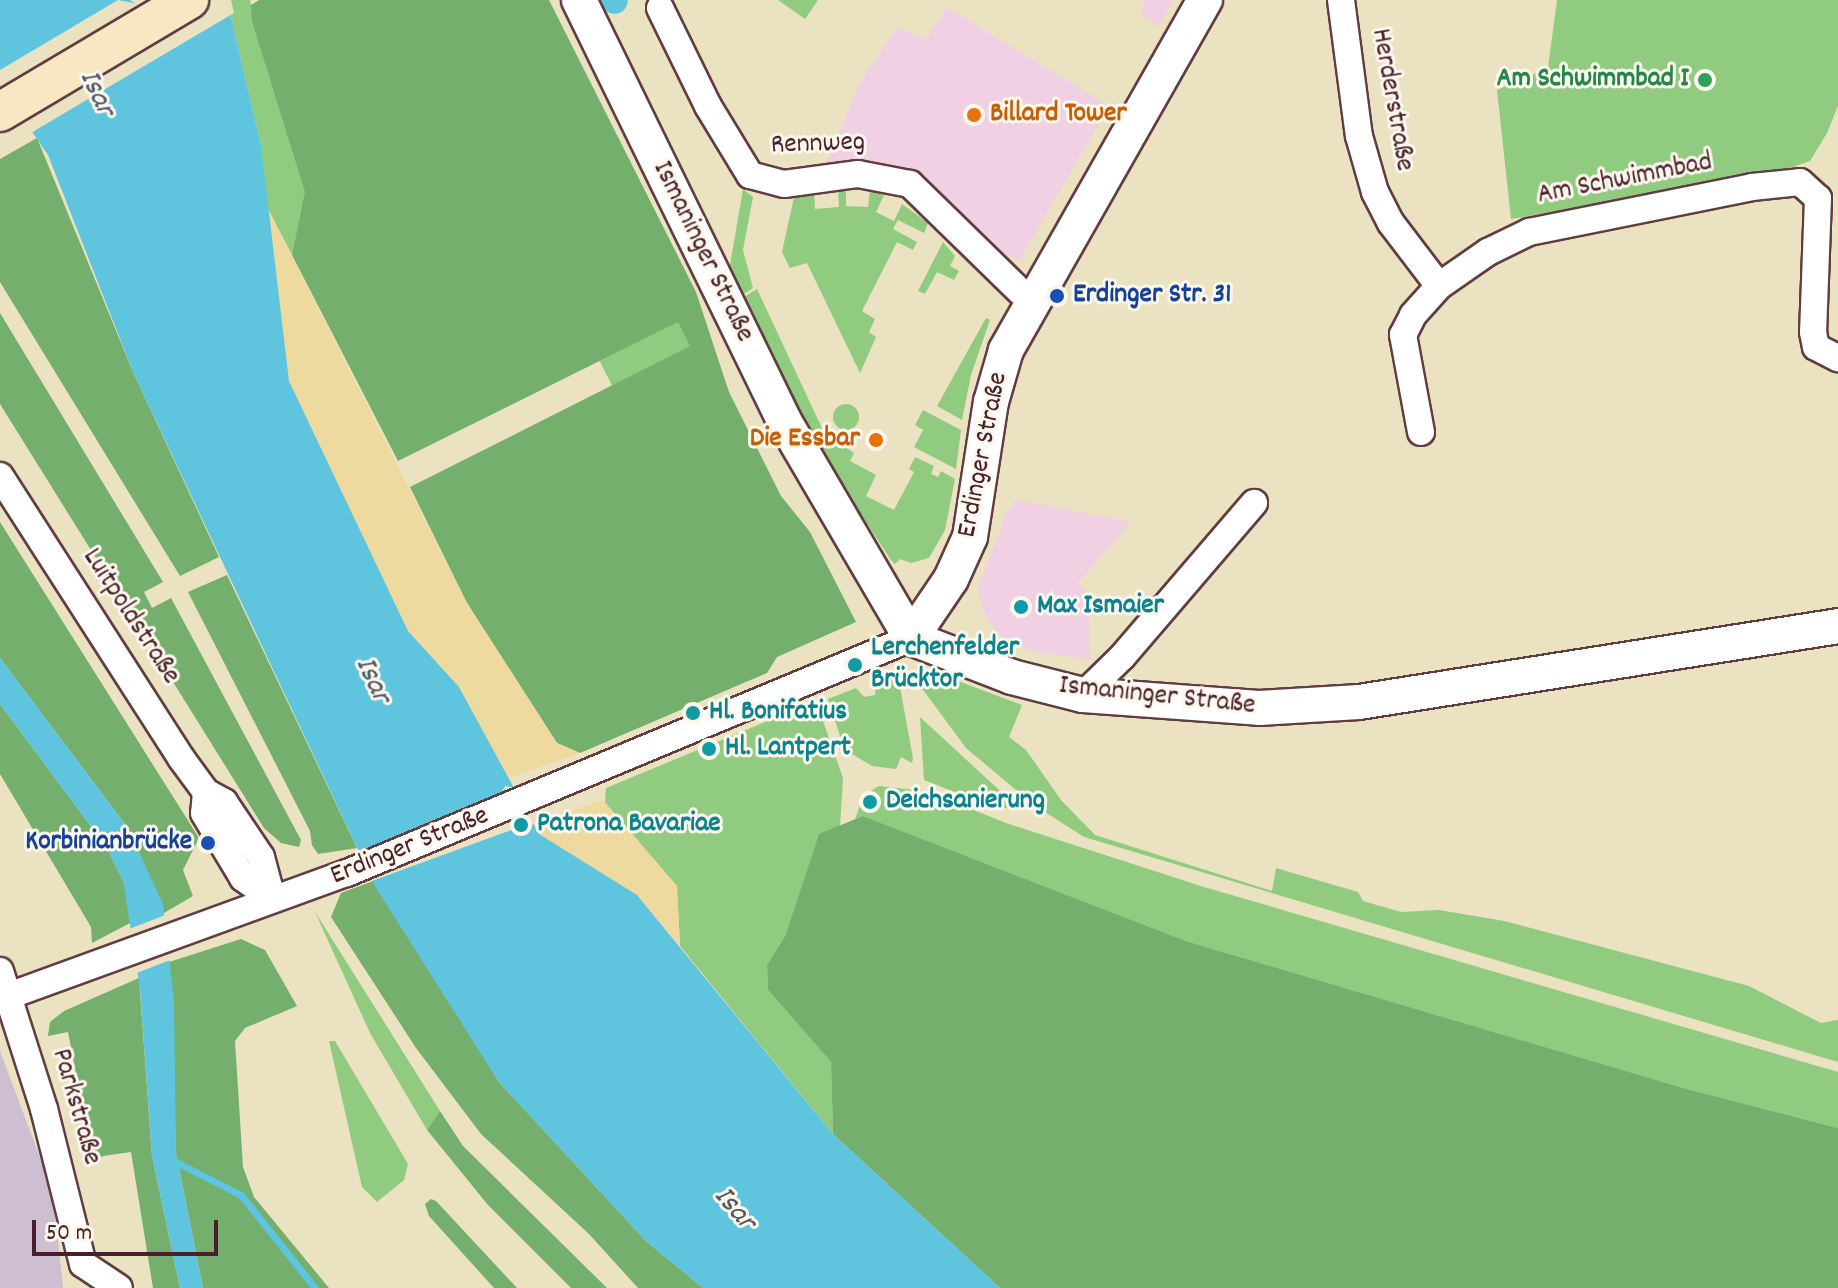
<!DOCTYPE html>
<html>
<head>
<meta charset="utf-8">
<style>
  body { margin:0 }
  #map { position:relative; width:1838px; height:1288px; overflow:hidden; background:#eae2c0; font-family:Dekko,sans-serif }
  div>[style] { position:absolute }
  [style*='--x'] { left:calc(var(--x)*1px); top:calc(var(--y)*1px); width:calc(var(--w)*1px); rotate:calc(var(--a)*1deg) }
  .built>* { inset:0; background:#f1d0e3 }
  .industrial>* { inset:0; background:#cebed1 }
  .green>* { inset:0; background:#90cb7f; transform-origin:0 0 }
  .round { border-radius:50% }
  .forest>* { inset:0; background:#74af6e }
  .sand>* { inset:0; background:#eeda9e }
  .water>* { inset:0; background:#5fc4dd }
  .pier>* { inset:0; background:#eae2c0 }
  .stream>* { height:7px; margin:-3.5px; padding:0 3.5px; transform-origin:3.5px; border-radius:3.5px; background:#5fc4dd }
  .canal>* { height:26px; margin:-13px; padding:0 13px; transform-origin:13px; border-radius:13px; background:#5fc4dd }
  .roads { filter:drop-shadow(2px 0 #623c41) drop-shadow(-2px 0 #623c41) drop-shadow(0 2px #623c41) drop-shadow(0 -2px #623c41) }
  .minor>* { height:26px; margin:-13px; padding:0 13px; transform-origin:13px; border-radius:13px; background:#fff }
  .tertiary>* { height:34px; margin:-17px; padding:0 17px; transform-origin:17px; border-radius:17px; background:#fff }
  .secondary>* { height:38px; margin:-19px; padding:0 19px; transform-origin:19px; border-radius:19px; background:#f7e8c3 }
  .dots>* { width:22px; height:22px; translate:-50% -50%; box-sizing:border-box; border:4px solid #fbf7ec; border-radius:50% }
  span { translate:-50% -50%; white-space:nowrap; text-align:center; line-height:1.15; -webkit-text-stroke:6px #fbf7ec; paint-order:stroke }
  .leisure-label { font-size:28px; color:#27864d; font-weight:700 }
  .right { translate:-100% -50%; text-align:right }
  .street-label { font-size:28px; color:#4a1f2b }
  .food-label { font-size:28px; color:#c56008; font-weight:700 }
  .left { translate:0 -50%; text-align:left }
  .transit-label { font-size:28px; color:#164399; font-weight:700 }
  .culture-label { font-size:28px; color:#0d838f; font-weight:700 }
  .water-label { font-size:30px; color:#515969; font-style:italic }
  .scale { position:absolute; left:32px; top:1220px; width:186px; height:36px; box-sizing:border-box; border:4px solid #4a1f2b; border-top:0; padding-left:10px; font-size:24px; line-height:28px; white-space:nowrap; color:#4a1f2b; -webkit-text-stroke:6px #fbf7ec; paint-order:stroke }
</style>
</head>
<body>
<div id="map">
  <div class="built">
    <i style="clip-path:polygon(1144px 0,1173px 0,1159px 26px,1141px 15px)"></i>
    <i style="clip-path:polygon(947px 7px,1109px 106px,1020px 260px,997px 253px,919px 175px,878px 161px,826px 165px,861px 80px,897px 27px,925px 40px)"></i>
    <i style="clip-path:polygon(1017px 500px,1131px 522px,1078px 583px,1088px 592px,1090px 657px,1095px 660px,1032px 651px,998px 634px,982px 609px,978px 587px,1007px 512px)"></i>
  </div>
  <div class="industrial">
    <i style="clip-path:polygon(0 1051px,53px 1192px,63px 1288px,0 1288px)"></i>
  </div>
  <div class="green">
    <i style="clip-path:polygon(227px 0,250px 0,306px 192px,292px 255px,266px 205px,261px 145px)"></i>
    <i style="clip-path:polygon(778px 0,818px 0,805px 19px)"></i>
    <i style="clip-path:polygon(1557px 0,1838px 0,1838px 106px,1827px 133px,1810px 161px,1775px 173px,1511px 219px,1497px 90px,1548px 68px)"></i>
    <i style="clip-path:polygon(846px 188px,846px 206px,868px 207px,870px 190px,884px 195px,876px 212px,894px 221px,902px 204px,928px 223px,924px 233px,898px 220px,893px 229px,917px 242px,913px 250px,897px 242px,862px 311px,875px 319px,869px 332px,876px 337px,860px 373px,807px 263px,790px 268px,782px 252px,795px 193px,814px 190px,815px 209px,839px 207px,838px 189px)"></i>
    <i style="clip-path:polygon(743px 189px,753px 197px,743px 250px,753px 288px,741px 296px,729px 271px)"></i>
    <i style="clip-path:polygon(943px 242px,955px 256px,950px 266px,959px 271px,954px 280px,937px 272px,925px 294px,918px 291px)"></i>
    <i style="clip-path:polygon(757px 289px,828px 441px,832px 437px,854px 453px,850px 461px,876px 475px,866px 496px,894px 510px,914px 472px,909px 469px,915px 457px,934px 466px,931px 474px,938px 477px,941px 471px,955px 479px,945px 530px,929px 558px,911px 563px,900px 559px,895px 564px,891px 560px,822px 455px,742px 298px)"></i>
    <i style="clip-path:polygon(986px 318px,990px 320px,971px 375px,962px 420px,937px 406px)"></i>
    <i style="left:678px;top:321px;width:28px;height:88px;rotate:63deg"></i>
    <i class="round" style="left:833px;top:404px;width:26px;height:26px"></i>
    <i style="clip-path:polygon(923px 410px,961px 430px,956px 469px,914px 447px,923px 430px,915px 425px)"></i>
    <i style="clip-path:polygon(897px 671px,913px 758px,912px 763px,901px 757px,896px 769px,872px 766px,852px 754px,842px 742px,828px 699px,856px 688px,864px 697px,875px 695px,876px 676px)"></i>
    <i style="clip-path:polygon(934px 672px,1022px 705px,1009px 737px,1026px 750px,1061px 800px,1095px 835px,1272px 891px,1276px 868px,1358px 892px,1363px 901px,1401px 912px,1439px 910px,1504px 921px,1749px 986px,1821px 1023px,1838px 1020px,1838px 1062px,1084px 837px,1034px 805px,966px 748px,918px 683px,918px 675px)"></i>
    <i style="clip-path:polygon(816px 701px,843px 778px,840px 826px,819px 835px,785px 936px,767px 965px,768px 990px,831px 1062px,833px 1134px,680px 946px,677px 886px,605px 803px,606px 788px)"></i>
    <i style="clip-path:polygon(920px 717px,1011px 801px,1011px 808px,995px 808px,924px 780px)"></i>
    <i style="clip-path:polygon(879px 786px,926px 791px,1006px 823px,1204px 887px,1838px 1072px,1838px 1128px,1687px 1089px,1186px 941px,863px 816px,855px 819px,864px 795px)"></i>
    <i style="clip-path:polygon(315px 912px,440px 1111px,427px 1130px,370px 1033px)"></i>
    <i style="clip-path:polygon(329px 1041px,335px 1041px,408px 1164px,404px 1180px,377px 1202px,362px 1187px)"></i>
  </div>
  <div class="forest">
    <i style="clip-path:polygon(259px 0,549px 0,696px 292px,729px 392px,781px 496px,810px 532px,856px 622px,777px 657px,767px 673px,580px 753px,557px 743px,467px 603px,410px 487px,690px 346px,678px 322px,398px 461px,292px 255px,305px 192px,252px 21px,251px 5px)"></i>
    <i style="clip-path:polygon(37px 138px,133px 372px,219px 557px,180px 576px,0 282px,0 159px)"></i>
    <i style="clip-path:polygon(0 313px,163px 582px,144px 592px,152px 608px,171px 598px,301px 840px,299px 847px,281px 843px,264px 828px,0 404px)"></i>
    <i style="clip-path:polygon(0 522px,199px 838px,183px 870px,193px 896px,164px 913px,128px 828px,0 658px)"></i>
    <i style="clip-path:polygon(227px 575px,357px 848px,318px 854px,312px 845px,310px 831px,188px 592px)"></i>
    <i style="clip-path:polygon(0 704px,107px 848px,123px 880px,132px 922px,92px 943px,91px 927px,0 774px)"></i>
    <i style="clip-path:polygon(863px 816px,1186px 941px,1687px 1089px,1838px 1128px,1838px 1288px,1000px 1288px,833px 1134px,831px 1062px,768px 990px,767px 965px,785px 936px,819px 834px)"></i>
    <i style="clip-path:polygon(373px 881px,499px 1082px,646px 1241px,703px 1288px,638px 1288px,589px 1234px,481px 1134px,416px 1048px,331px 917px,341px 893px)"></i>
    <i style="clip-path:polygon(241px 939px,265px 950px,297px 1006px,245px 1028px,235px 1041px,243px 1167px,254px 1197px,329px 1288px,203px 1288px,176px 1153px,169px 962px)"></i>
    <i style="clip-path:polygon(139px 978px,152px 1156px,180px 1288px,153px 1288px,131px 1152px,103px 1156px,93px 1163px,68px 1032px,48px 1036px,50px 1022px,64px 1011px)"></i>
    <i style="clip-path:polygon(440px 1111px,463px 1146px,607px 1288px,571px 1288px,488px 1205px,427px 1130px)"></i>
    <i style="clip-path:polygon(431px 1199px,436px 1201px,517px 1288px,494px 1288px,429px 1216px,425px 1204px)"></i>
  </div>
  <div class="sand">
    <i style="clip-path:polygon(266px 205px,467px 603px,557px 743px,580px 753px,506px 779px,459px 687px,408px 631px,289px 381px)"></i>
    <i style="clip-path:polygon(603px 800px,677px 886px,680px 946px,637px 895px,539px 834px,555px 817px)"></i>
  </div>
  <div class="water">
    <i style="clip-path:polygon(0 0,130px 0,145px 10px,227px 0,261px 145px,289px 381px,408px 631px,459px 687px,539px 834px,637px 895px,833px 1134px,1000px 1288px,703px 1288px,646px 1241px,499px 1082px,376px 888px,133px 372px,48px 155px,0 85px)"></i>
    <i style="clip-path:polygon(0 658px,128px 828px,163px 904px,174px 1001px,176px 1153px,203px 1288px,180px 1288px,152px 1156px,140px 989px,123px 880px,107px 848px,0 704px)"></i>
  </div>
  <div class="pier">
    <i style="clip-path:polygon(118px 0,144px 5px,149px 0,231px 0,234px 13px,29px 134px,0 91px,0 70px)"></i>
    <i style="clip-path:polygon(505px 786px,516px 788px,536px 820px,528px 831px,514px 829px,369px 882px,355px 854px,501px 794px)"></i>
    <i style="clip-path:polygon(168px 914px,173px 959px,134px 974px,129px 929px)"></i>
  </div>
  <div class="stream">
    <i style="--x:170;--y:1159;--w:80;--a:26.9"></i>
    <i style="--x:241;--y:1195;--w:119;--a:51.5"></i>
  </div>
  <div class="canal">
    <i style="--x:614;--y:0;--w:1;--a:45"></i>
  </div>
  <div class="roads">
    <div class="minor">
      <i style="--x:1341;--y:0;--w:137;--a:82.5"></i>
      <i style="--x:1359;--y:136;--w:58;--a:74.1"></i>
      <i style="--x:1375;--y:192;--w:35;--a:63"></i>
      <i style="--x:1391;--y:223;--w:79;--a:52.7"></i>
      <i style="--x:660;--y:8;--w:109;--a:63.9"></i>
      <i style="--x:708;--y:106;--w:81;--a:58.7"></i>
      <i style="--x:750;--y:175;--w:35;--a:15"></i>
      <i style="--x:784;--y:184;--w:75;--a:-7.7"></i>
      <i style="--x:858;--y:174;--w:53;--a:10.9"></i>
      <i style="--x:910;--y:184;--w:168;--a:44.3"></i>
      <i style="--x:1421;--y:432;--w:99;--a:-100.5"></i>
      <i style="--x:1403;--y:335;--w:22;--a:-63"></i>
      <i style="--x:1413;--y:315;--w:39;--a:-48"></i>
      <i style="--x:1439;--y:286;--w:60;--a:-34.8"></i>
      <i style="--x:1488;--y:252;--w:46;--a:-26"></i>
      <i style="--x:1529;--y:232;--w:227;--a:-11.4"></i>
      <i style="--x:1752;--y:187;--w:48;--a:-5.9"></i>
      <i style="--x:1800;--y:182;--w:24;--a:42"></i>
      <i style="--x:1818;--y:198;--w:134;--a:92.1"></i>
      <i style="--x:1813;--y:332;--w:15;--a:79"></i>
      <i style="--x:1816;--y:347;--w:25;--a:27"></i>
      <i style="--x:0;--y:476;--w:335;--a:57.3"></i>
      <i style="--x:181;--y:758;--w:42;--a:53.7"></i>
      <i style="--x:206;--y:792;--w:21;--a:29"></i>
      <i style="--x:224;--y:802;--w:66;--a:56.1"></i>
      <i style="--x:261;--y:857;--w:42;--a:75"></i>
      <i style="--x:1083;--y:695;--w:54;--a:-44.3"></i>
      <i style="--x:1122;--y:657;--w:203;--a:-49.4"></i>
      <i style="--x:206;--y:792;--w:21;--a:95"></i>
      <i style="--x:204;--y:813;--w:76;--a:59"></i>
      <i style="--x:243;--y:878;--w:35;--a:35"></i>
      <i style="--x:0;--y:971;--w:145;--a:72.3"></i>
      <i style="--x:44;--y:1109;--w:160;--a:75.9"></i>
      <i style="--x:83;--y:1264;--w:43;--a:33.7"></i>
      <i style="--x:0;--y:999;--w:369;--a:-20"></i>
      <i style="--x:347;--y:873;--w:611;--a:-22.62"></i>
    </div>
    <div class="tertiary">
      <i style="--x:579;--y:0;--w:466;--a:64"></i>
      <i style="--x:783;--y:419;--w:254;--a:59.7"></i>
      <i style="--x:911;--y:638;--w:108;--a:21.1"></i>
      <i style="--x:1012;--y:677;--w:73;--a:14.2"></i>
      <i style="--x:1083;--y:695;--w:176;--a:4.2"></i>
      <i style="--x:1259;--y:708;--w:100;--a:-3.4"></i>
      <i style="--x:1359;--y:702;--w:485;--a:-9"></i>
      <i style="--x:911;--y:638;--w:71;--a:-55.9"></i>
      <i style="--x:951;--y:579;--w:46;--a:-65.7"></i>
      <i style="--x:970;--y:537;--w:137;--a:-81.2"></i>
      <i style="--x:991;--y:402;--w:54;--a:-73.9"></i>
      <i style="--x:1006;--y:350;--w:403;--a:-60.4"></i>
    </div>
    <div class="secondary">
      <i style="--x:0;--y:112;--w:220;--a:-30.7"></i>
    </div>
  </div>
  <div class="dots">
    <i style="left:1705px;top:80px;background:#2e9e5b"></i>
    <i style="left:974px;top:115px;background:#e8710a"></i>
    <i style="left:1057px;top:296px;background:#1a4fb4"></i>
    <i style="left:876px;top:440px;background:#e8710a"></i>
    <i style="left:1021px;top:607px;background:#0f9aa8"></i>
    <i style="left:855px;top:665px;background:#0f9aa8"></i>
    <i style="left:693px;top:713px;background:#0f9aa8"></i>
    <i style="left:709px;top:749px;background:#0f9aa8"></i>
    <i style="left:870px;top:802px;background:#0f9aa8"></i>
    <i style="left:521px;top:825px;background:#0f9aa8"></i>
    <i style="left:208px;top:843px;background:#1a4fb4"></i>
  </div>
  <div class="leisure-label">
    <span class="right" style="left:1689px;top:80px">Am Schwimmbad I</span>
  </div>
  <div class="street-label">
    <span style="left:1391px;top:100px;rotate:80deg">Herderstraße</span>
    <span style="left:818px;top:145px;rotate:-2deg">Rennweg</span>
    <span style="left:1625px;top:180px;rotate:-11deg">Am Schwimmbad</span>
    <span style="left:702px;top:252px;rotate:64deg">Ismaninger Straße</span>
    <span style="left:984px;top:455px;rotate:-79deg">Erdinger Straße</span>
    <span style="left:130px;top:617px;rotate:57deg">Luitpoldstraße</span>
    <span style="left:1157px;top:697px;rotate:6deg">Ismaninger Straße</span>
    <span style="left:410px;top:847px;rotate:-22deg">Erdinger Straße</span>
    <span style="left:75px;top:1107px;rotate:74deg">Parkstraße</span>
  </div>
  <div class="food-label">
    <span class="left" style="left:990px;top:115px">Billard Tower</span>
    <span class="right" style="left:860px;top:440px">Die Essbar</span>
  </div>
  <div class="transit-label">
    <span class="left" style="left:1073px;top:296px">Erdinger Str. 31</span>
    <span class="right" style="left:192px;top:843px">Korbinianbrücke</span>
  </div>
  <div class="culture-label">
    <span class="left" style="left:1037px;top:607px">Max Ismaier</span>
    <span class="left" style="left:871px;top:665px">Lerchenfelder<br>Brücktor</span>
    <span class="left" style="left:709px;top:713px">Hl. Bonifatius</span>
    <span class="left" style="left:725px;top:749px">Hl. Lantpert</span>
    <span class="left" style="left:886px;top:802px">Deichsanierung</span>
    <span class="left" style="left:537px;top:825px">Patrona Bavariae</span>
  </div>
  <div class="water-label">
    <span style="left:95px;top:94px;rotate:65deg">Isar</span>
    <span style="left:371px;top:681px;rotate:65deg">Isar</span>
    <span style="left:733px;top:1210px;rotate:49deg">Isar</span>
  </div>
  <div class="scale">50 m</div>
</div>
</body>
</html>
